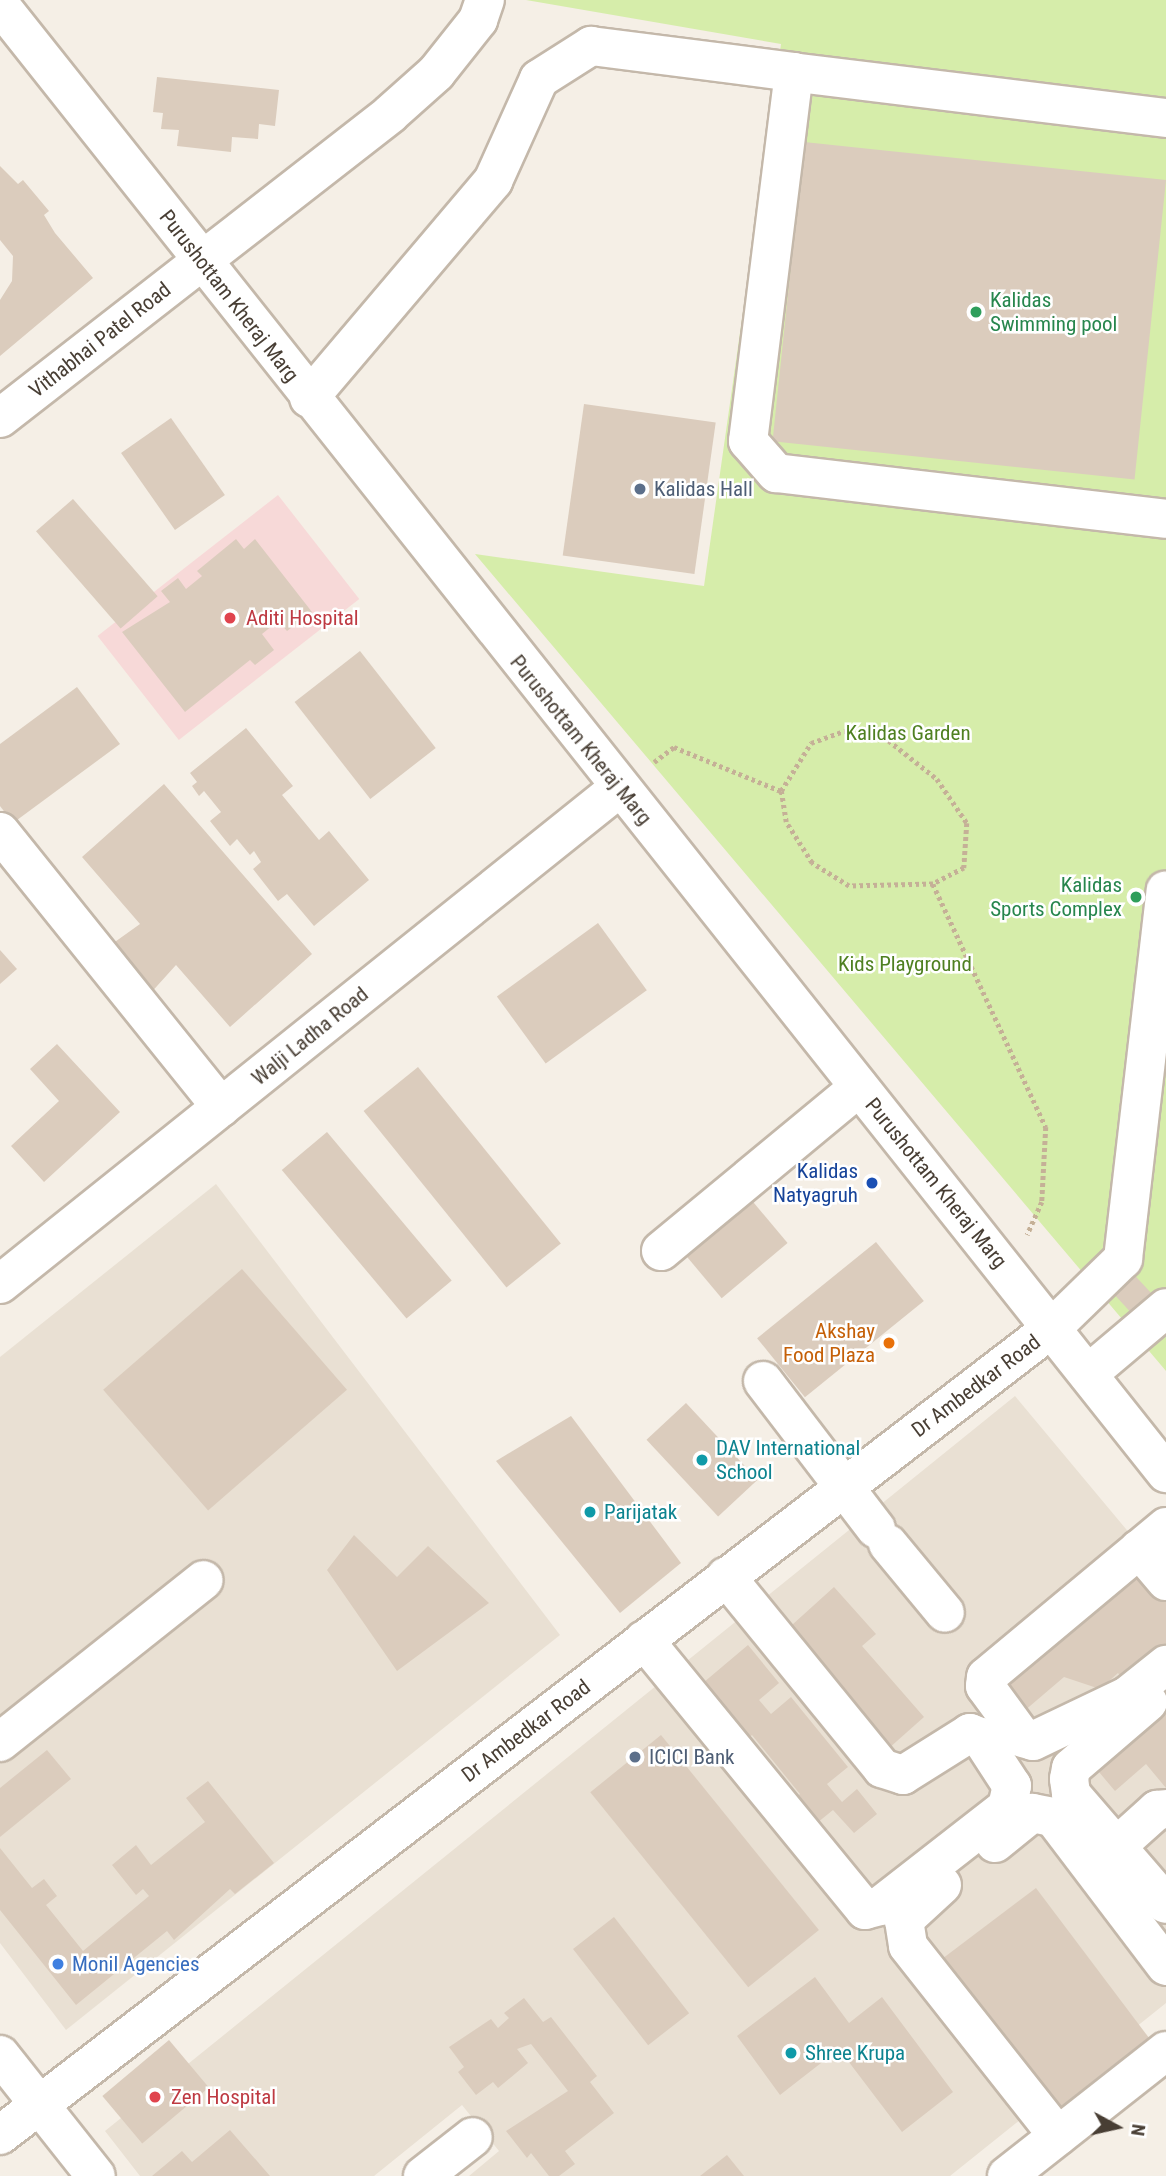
<!DOCTYPE html>
<html>
<head>
<meta charset="utf-8">
<style>
  body { margin:0 }
  #map { position:relative; width:1166px; height:2176px; overflow:hidden; background:#f5efe6; font-family:"Roboto Condensed",sans-serif }
  div>[style] { position:absolute }
  [style*='--x'] { left:calc(var(--x)*1px); top:calc(var(--y)*1px); width:calc(var(--w)*1px); rotate:calc(var(--a)*1deg) }
  .residential>* { inset:0; background:#e9e0d3 }
  .medical>* { inset:0; background:#f7d9d8; transform-origin:0 0 }
  .green>* { inset:0; background:#d6edaa }
  .building>* { inset:0; background:#dbccbd; transform-origin:0 0 }
  .path>* { height:4.5px; margin-top:-2.25px; transform-origin:0; background:repeating-linear-gradient(90deg,#c5b097 0 3.5px,transparent 0 7px) }
  .roads { filter:drop-shadow(2px 0 #c4b8aa) drop-shadow(-2px 0 #c4b8aa) drop-shadow(0 2px #c4b8aa) drop-shadow(0 -2px #c4b8aa) }
  .minor>* { height:38px; margin:-19px; padding:0 19px; transform-origin:19px; border-radius:19px; background:#fff }
  .dots>* { width:19px; height:19px; translate:-50% -50%; box-sizing:border-box; border:4px solid #fff; border-radius:50% }
  span { translate:-50% -50%; white-space:nowrap; text-align:center; line-height:1.15; -webkit-text-stroke:5px #fff; paint-order:stroke }
  .street-label { font-size:21px; color:#483e34 }
  .leisure-label { font-size:21px; color:#27864d }
  .left { translate:0 -50%; text-align:left }
  .right { translate:-100% -50%; text-align:right }
  .service-label { font-size:21px; color:#4e5e75 }
  .health-label { font-size:21px; color:#be3a42 }
  .park-label { font-size:21px; color:#4f8021 }
  .transit-label { font-size:21px; color:#164399 }
  .food-label { font-size:21px; color:#c56008 }
  .culture-label { font-size:21px; color:#0d838f }
  .shop-label { font-size:21px; color:#366cbe }
  .north { position:absolute; left:1082px; top:2092px; width:70px; height:70px; -webkit-text-stroke:5px #fff; paint-order:stroke; rotate:98deg; font-size:19px; font-weight:700; line-height:28px; text-align:center; color:#483e34 }
  .north::after { content:''; display:block; margin:auto; width:24px; height:32px; background:#483e34; clip-path:polygon(50% 0,100% 100%,50% 72%,0 100%) }
</style>
</head>
<body>
<div id="map">
  <div class="residential">
    <i style="clip-path:polygon(216px 1184px,560px 1635px,66px 2030px,0 1943px,0 1357px)"></i>
    <i style="clip-path:polygon(1015px 1396px,1166px 1577px,1166px 2003px,950px 2176px,469px 2176px,499px 2151px,462px 2105px,374px 2176px,140px 2176px,105px 2131px)"></i>
  </div>
  <div class="medical">
    <i style="left:278px;top:495px;width:132px;height:229px;rotate:52deg"></i>
  </div>
  <div class="green">
    <i style="clip-path:polygon(526px 0,1166px 0,1166px 1371px,475px 554px,704px 586px,781px 44px)"></i>
  </div>
  <div class="building">
    <i style="clip-path:polygon(157px 77px,279px 90px,275px 126px,259px 124px,258px 139px,232px 137px,231px 152px,177px 146px,179px 130px,161px 129px,163px 113px,153px 112px)"></i>
    <i style="left:804px;top:142px;width:364px;height:301px;rotate:6deg"></i>
    <i style="clip-path:polygon(0 166px,18px 184px,23px 180px,49px 211px,44px 215px,55px 233px,93px 278px,0 356px,0 300px,12px 281px,13px 256px,0 240px)"></i>
    <i style="left:584px;top:404px;width:133px;height:153px;rotate:8deg"></i>
    <i style="left:171px;top:418px;width:94px;height:61px;rotate:55deg"></i>
    <i style="left:73px;top:499px;width:129px;height:49px;rotate:49deg"></i>
    <i style="clip-path:polygon(236px 539px,244px 549px,255px 539px,312px 612px,287px 631px,278px 621px,262px 634px,274px 650px,255px 665px,250px 660px,185px 712px,122px 632px,170px 602px,161px 591px,178px 578px,186px 589px,202px 576px,197px 571px)"></i>
    <i style="left:360px;top:651px;width:123px;height:83px;rotate:52deg"></i>
    <i style="clip-path:polygon(77px 687px,120px 744px,13px 823px,0 806px,0 744px)"></i>
    <i style="clip-path:polygon(246px 728px,293px 786px,282px 795px,319px 840px,329px 831px,369px 880px,314px 926px,287px 894px,278px 901px,253px 869px,261px 862px,254px 851px,250px 855px,237px 839px,230px 846px,210px 821px,221px 812px,204px 791px,199px 796px,192px 786px,197px 782px,190px 773px)"></i>
    <i style="clip-path:polygon(164px 784px,312px 954px,230px 1027px,176px 965px,148px 996px,105px 949px,140px 924px,82px 857px)"></i>
    <i style="left:598px;top:923px;width:83px;height:125px;rotate:54deg"></i>
    <i style="clip-path:polygon(0 950px,17px 969px,0 984px)"></i>
    <i style="clip-path:polygon(57px 1044px,120px 1112px,44px 1182px,11px 1146px,59px 1101px,30px 1069px)"></i>
    <i style="left:418px;top:1067px;width:227px;height:70px;rotate:51deg"></i>
    <i style="left:327px;top:1132px;width:194px;height:59px;rotate:50deg"></i>
    <i style="left:749px;top:1197px;width:60px;height:86px;rotate:50deg"></i>
    <i style="left:876px;top:1242px;width:76px;height:153px;rotate:51deg"></i>
    <i style="left:1125px;top:1265px;width:51px;height:28px;rotate:47deg"></i>
    <i style="left:242px;top:1269px;width:160px;height:184px;rotate:49deg"></i>
    <i style="left:686px;top:1403px;width:105px;height:54px;rotate:47deg"></i>
    <i style="clip-path:polygon(571px 1416px,681px 1563px,620px 1613px,496px 1461px)"></i>
    <i style="clip-path:polygon(354px 1535px,397px 1577px,428px 1546px,489px 1603px,397px 1671px,327px 1570px)"></i>
    <i style="clip-path:polygon(1139px 1567px,1166px 1597px,1166px 1660px,1130px 1689px,1118px 1673px,1100px 1689px,1064px 1677px,1023px 1712px,993px 1680px)"></i>
    <i style="clip-path:polygon(834px 1587px,876px 1634px,862px 1646px,924px 1717px,888px 1749px,782px 1634px)"></i>
    <i style="clip-path:polygon(748px 1645px,779px 1683px,759px 1700px,771px 1714px,791px 1697px,848px 1767px,827px 1784px,842px 1802px,857px 1789px,877px 1814px,854px 1833px,833px 1810px,812px 1827px,791px 1802px,800px 1794px,752px 1735px,742px 1744px,697px 1688px)"></i>
    <i style="clip-path:polygon(1166px 1709px,1166px 1788px,1146px 1764px,1115px 1791px,1088px 1759px,1136px 1734px)"></i>
    <i style="left:661px;top:1735px;width:251px;height:91px;rotate:51deg"></i>
    <i style="clip-path:polygon(47px 1750px,71px 1779px,0 1837px,0 1788px)"></i>
    <i style="clip-path:polygon(208px 1781px,274px 1863px,235px 1894px,230px 1889px,174px 1940px,167px 1931px,76px 2005px,0 1910px,0 1848px,32px 1888px,44px 1879px,57px 1896px,46px 1905px,83px 1951px,149px 1896px,143px 1889px,136px 1895px,112px 1865px,136px 1845px,151px 1865px,205px 1822px,186px 1798px)"></i>
    <i style="left:1036px;top:1888px;width:192px;height:124px;rotate:53deg"></i>
    <i style="left:614px;top:1917px;width:122px;height:52px;rotate:52deg"></i>
    <i style="clip-path:polygon(815px 1977px,849px 2023px,882px 1997px,953px 2092px,902px 2132px,839px 2049px,780px 2095px,737px 2036px)"></i>
    <i style="clip-path:polygon(524px 1998px,543px 2022px,551px 2017px,597px 2076px,590px 2082px,614px 2113px,565px 2151px,575px 2164px,559px 2176px,549px 2176px,531px 2153px,527px 2158px,506px 2131px,568px 2091px,531px 2044px,517px 2049px,528px 2063px,498px 2088px,493px 2082px,476px 2095px,458px 2072px,464px 2067px,449px 2047px,491px 2019px,498px 2028px,509px 2018px,504px 2013px)"></i>
    <i style="left:169px;top:2040px;width:62px;height:87px;rotate:50deg"></i>
    <i style="clip-path:polygon(230px 2130px,270px 2176px,152px 2176px,182px 2151px,192px 2162px)"></i>
    <i style="clip-path:polygon(727px 2155px,744px 2176px,700px 2176px)"></i>
  </div>
  <div class="path">
    <i style="--x:844;--y:731;--w:39;--a:7"></i>
    <i style="--x:883;--y:736;--w:69;--a:38.5"></i>
    <i style="--x:937;--y:779;--w:53;--a:55.7"></i>
    <i style="--x:967;--y:823;--w:45;--a:93.8"></i>
    <i style="--x:964;--y:868;--w:35;--a:153"></i>
    <i style="--x:933;--y:884;--w:84;--a:178.6"></i>
    <i style="--x:849;--y:886;--w:44;--a:-148.1"></i>
    <i style="--x:812;--y:863;--w:49;--a:-122.4"></i>
    <i style="--x:786;--y:822;--w:31;--a:-99"></i>
    <i style="--x:781;--y:791;--w:57;--a:-58"></i>
    <i style="--x:811;--y:743;--w:35;--a:-20"></i>
    <i style="--x:654;--y:762;--w:25;--a:-37"></i>
    <i style="--x:674;--y:747;--w:116;--a:22.4"></i>
    <i style="--x:933;--y:884;--w:268;--a:65.1"></i>
    <i style="--x:1046;--y:1127;--w:75;--a:93.1"></i>
    <i style="--x:1042;--y:1202;--w:36;--a:114"></i>
  </div>
  <div class="roads">
    <div class="minor">
      <i style="--x:0;--y:5;--w:1875;--a:51.54"></i>
      <i style="--x:1166;--y:118;--w:375;--a:-173"></i>
      <i style="--x:794;--y:72;--w:372;--a:97.1"></i>
      <i style="--x:748;--y:441;--w:43;--a:48.8"></i>
      <i style="--x:776;--y:473;--w:393;--a:6.7"></i>
      <i style="--x:309;--y:398;--w:285;--a:-49.7"></i>
      <i style="--x:493;--y:181;--w:112;--a:-65.7"></i>
      <i style="--x:539;--y:79;--w:62;--a:-32.4"></i>
      <i style="--x:591;--y:46;--w:205;--a:7.3"></i>
      <i style="--x:0;--y:418;--w:494;--a:-37.9"></i>
      <i style="--x:390;--y:114;--w:62;--a:-41.7"></i>
      <i style="--x:436;--y:73;--w:68;--a:-51.6"></i>
      <i style="--x:478;--y:20;--w:21;--a:-71"></i>
      <i style="--x:0;--y:832;--w:353;--a:51.2"></i>
      <i style="--x:661;--y:1251;--w:257;--a:-39.6"></i>
      <i style="--x:0;--y:1284;--w:793;--a:-38.7"></i>
      <i style="--x:1088;--y:1374;--w:102;--a:-40.2"></i>
      <i style="--x:763;--y:1381;--w:186;--a:52.6"></i>
      <i style="--x:1166;--y:1527;--w:234;--a:140.2"></i>
      <i style="--x:986;--y:1677;--w:9;--a:96"></i>
      <i style="--x:985;--y:1686;--w:64;--a:53.8"></i>
      <i style="--x:1023;--y:1738;--w:10;--a:17"></i>
      <i style="--x:1033;--y:1741;--w:104;--a:-25.6"></i>
      <i style="--x:1127;--y:1696;--w:50;--a:-38.5"></i>
      <i style="--x:888;--y:1544;--w:89;--a:50.4"></i>
      <i style="--x:1139;--y:1549;--w:42;--a:49.8"></i>
      <i style="--x:644;--y:1640;--w:349;--a:50.7"></i>
      <i style="--x:865;--y:1910;--w:16;--a:-15"></i>
      <i style="--x:880;--y:1906;--w:161;--a:-37.9"></i>
      <i style="--x:1007;--y:1807;--w:22;--a:-77"></i>
      <i style="--x:1012;--y:1786;--w:59;--a:-123.1"></i>
      <i style="--x:980;--y:1737;--w:11;--a:-158"></i>
      <i style="--x:970;--y:1733;--w:79;--a:147.9"></i>
      <i style="--x:903;--y:1775;--w:22;--a:-162"></i>
      <i style="--x:882;--y:1768;--w:247;--a:-129.2"></i>
      <i style="--x:1148;--y:1702;--w:101;--a:139.4"></i>
      <i style="--x:1071;--y:1768;--w:11;--a:100"></i>
      <i style="--x:1069;--y:1779;--w:15;--a:82"></i>
      <i style="--x:1071;--y:1794;--w:145;--a:49.2"></i>
      <i style="--x:0;--y:1742;--w:260;--a:-38.5"></i>
      <i style="--x:995;--y:1843;--w:48;--a:-39"></i>
      <i style="--x:1032;--y:1813;--w:21;--a:11"></i>
      <i style="--x:1053;--y:1817;--w:187;--a:52.8"></i>
      <i style="--x:1117;--y:1846;--w:54;--a:-42"></i>
      <i style="--x:1157;--y:1810;--w:9;--a:-6"></i>
      <i style="--x:942;--y:1885;--w:52;--a:137.4"></i>
      <i style="--x:904;--y:1920;--w:26;--a:81"></i>
      <i style="--x:908;--y:1946;--w:242;--a:51.7"></i>
      <i style="--x:0;--y:2055;--w:154;--a:51.6"></i>
      <i style="--x:0;--y:2135;--w:1326;--a:-37.49"></i>
      <i style="--x:1052;--y:1328;--w:99;--a:-44.2"></i>
      <i style="--x:1123;--y:1259;--w:371;--a:-83.4"></i>
      <i style="--x:423;--y:2176;--w:63;--a:-38"></i>
      <i style="--x:1007;--y:2176;--w:202;--a:-38.2"></i>
    </div>
  </div>
  <div class="dots">
    <i style="left:976px;top:312px;background:#2e9e5b"></i>
    <i style="left:640px;top:489px;background:#5c6f8a"></i>
    <i style="left:230px;top:618px;background:#e0444e"></i>
    <i style="left:1136px;top:897px;background:#2e9e5b"></i>
    <i style="left:872px;top:1183px;background:#1a4fb4"></i>
    <i style="left:889px;top:1343px;background:#e8710a"></i>
    <i style="left:702px;top:1460px;background:#0f9aa8"></i>
    <i style="left:590px;top:1512px;background:#0f9aa8"></i>
    <i style="left:635px;top:1757px;background:#5c6f8a"></i>
    <i style="left:58px;top:1964px;background:#3f7fe0"></i>
    <i style="left:791px;top:2053px;background:#0f9aa8"></i>
    <i style="left:155px;top:2097px;background:#e0444e"></i>
  </div>
  <div class="street-label">
    <span style="left:229px;top:296px;rotate:52deg">Purushottam Kheraj Marg</span>
    <span style="left:100px;top:340px;rotate:-38deg">Vithabhai Patel Road</span>
    <span style="left:581px;top:740px;rotate:51deg">Purushottam Kheraj Marg</span>
    <span style="left:310px;top:1036px;rotate:-39deg">Walji Ladha Road</span>
    <span style="left:936px;top:1183px;rotate:51deg">Purushottam Kheraj Marg</span>
    <span style="left:976px;top:1386px;rotate:-37deg">Dr Ambedkar Road</span>
    <span style="left:526px;top:1731px;rotate:-37deg">Dr Ambedkar Road</span>
  </div>
  <div class="leisure-label">
    <span class="left" style="left:990px;top:312px">Kalidas<br>Swimming pool</span>
    <span class="right" style="left:1122px;top:897px">Kalidas<br>Sports Complex</span>
  </div>
  <div class="service-label">
    <span class="left" style="left:654px;top:489px">Kalidas Hall</span>
    <span class="left" style="left:649px;top:1757px">ICICI Bank</span>
  </div>
  <div class="health-label">
    <span class="left" style="left:246px;top:618px">Aditi Hospital</span>
    <span class="left" style="left:171px;top:2097px">Zen Hospital</span>
  </div>
  <div class="park-label">
    <span style="left:908px;top:733px">Kalidas Garden</span>
    <span style="left:905px;top:964px">Kids Playground</span>
  </div>
  <div class="transit-label">
    <span class="right" style="left:858px;top:1183px">Kalidas<br>Natyagruh</span>
  </div>
  <div class="food-label">
    <span class="right" style="left:875px;top:1343px">Akshay<br>Food Plaza</span>
  </div>
  <div class="culture-label">
    <span class="left" style="left:716px;top:1460px">DAV International<br>School</span>
    <span class="left" style="left:604px;top:1512px">Parijatak</span>
    <span class="left" style="left:805px;top:2053px">Shree Krupa</span>
  </div>
  <div class="shop-label">
    <span class="left" style="left:72px;top:1964px">Monil Agencies</span>
  </div>
  <div class="north">N</div>
</div>
</body>
</html>
